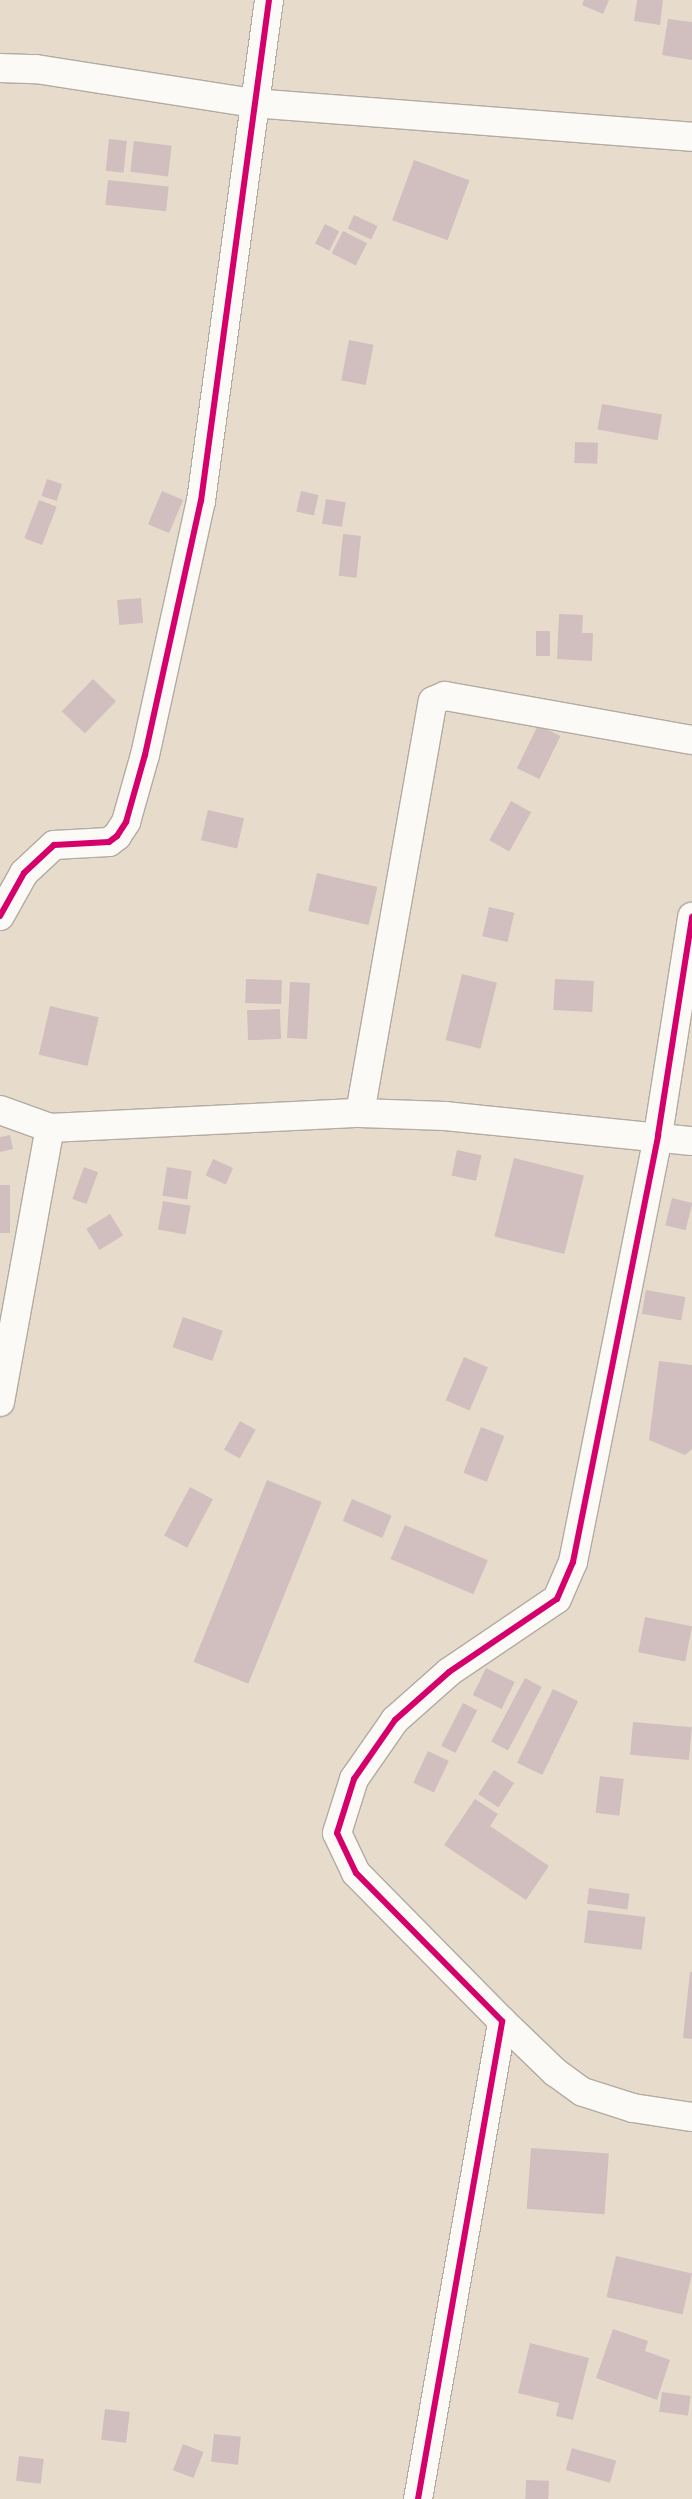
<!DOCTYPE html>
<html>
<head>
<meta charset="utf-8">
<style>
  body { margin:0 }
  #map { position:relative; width:692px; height:2499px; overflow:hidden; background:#e7dccc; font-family:Delius,sans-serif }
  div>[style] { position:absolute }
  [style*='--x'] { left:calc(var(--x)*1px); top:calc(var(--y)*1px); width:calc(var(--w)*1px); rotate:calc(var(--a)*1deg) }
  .building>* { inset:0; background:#d0bfbe; transform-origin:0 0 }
  .roads { filter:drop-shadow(1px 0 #b2aba1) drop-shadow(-1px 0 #b2aba1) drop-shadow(0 1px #b2aba1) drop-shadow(0 -1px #b2aba1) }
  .minor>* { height:28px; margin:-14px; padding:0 14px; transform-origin:14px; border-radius:14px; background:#fbfaf7 }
  .cycleway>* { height:6px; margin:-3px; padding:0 3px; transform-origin:3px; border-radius:3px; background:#d6006c }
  span { translate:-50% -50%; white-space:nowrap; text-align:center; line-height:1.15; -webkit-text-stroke:4px #f6f6f2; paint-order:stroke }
</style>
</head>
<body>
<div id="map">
  <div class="building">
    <i style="clip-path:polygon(584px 0,609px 0,603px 14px,582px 5px)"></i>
    <i style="clip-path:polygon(637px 0,663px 0,660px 25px,634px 21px)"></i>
    <i style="clip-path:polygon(668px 19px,692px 22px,692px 60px,662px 55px)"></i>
    <i style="left:109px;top:139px;width:18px;height:32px;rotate:6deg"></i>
    <i style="left:134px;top:141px;width:38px;height:31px;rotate:7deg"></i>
    <i style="left:414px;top:160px;width:59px;height:64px;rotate:20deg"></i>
    <i style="left:108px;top:180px;width:61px;height:25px;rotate:6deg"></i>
    <i style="left:354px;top:215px;width:26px;height:15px;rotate:25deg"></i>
    <i style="left:325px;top:224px;width:16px;height:22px;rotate:27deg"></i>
    <i style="left:343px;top:231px;width:27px;height:25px;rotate:27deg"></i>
    <i style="left:349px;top:340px;width:25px;height:41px;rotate:11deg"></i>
    <i style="left:602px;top:404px;width:61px;height:26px;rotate:10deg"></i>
    <i style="left:575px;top:442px;width:23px;height:21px;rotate:2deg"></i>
    <i style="left:47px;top:479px;width:16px;height:18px;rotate:18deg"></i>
    <i style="left:162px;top:491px;width:23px;height:36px;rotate:23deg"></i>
    <i style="left:301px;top:491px;width:18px;height:21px;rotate:13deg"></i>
    <i style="left:326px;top:499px;width:20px;height:25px;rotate:9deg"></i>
    <i style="left:39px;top:500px;width:19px;height:41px;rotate:21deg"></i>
    <i style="left:343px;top:534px;width:18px;height:42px;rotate:6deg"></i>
    <i style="left:141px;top:598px;width:25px;height:24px;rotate:85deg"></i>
    <i style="clip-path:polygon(559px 614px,583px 615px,582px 633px,593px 633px,592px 661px,557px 659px)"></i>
    <i style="left:536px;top:631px;width:14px;height:25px"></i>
    <i style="left:93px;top:679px;width:32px;height:45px;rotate:44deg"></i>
    <i style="left:538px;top:725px;width:25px;height:48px;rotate:26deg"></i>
    <i style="left:511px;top:801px;width:23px;height:45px;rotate:29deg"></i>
    <i style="left:208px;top:810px;width:37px;height:31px;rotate:13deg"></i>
    <i style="left:317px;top:873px;width:62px;height:39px;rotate:13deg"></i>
    <i style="left:489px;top:907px;width:26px;height:30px;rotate:13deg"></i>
    <i style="left:462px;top:974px;width:36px;height:68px;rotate:14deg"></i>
    <i style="left:246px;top:979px;width:36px;height:24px;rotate:2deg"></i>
    <i style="left:555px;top:979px;width:39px;height:31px;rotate:3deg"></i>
    <i style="left:290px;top:982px;width:20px;height:56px;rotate:3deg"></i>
    <i style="left:50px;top:1006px;width:50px;height:50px;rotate:13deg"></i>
    <i style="left:280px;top:1009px;width:30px;height:33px;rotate:88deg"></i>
    <i style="clip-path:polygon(10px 1135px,13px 1149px,0 1152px,0 1137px)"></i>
    <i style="left:457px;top:1150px;width:25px;height:26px;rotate:12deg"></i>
    <i style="left:514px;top:1158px;width:72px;height:81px;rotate:14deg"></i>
    <i style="left:213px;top:1159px;width:22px;height:18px;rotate:24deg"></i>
    <i style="left:84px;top:1167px;width:15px;height:34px;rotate:20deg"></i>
    <i style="left:167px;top:1167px;width:25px;height:29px;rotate:9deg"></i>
    <i style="left:0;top:1185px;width:10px;height:48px"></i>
    <i style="left:672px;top:1198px;width:21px;height:28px;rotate:14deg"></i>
    <i style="left:163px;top:1201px;width:28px;height:29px;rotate:10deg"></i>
    <i style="left:110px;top:1214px;width:25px;height:28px;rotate:58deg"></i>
    <i style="left:646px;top:1290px;width:40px;height:24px;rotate:10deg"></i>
    <i style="left:183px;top:1317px;width:42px;height:32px;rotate:19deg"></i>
    <i style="left:464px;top:1357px;width:26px;height:47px;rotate:23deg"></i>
    <i style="clip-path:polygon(659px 1361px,692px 1365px,692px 1449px,685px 1455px,649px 1440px)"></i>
    <i style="left:240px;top:1421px;width:18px;height:33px;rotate:29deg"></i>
    <i style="left:481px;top:1427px;width:25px;height:49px;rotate:21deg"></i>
    <i style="left:267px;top:1480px;width:59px;height:196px;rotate:22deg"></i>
    <i style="left:190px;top:1487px;width:26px;height:55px;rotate:28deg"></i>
    <i style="left:352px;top:1499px;width:43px;height:24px;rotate:23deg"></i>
    <i style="left:405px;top:1525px;width:90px;height:37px;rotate:23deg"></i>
    <i style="left:645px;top:1617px;width:48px;height:36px;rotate:11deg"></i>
    <i style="left:486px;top:1668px;width:32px;height:30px;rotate:26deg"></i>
    <i style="left:525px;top:1678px;width:19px;height:72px;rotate:28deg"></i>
    <i style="left:553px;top:1689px;width:28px;height:82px;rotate:26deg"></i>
    <i style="left:463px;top:1703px;width:16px;height:48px;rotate:27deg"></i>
    <i style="left:633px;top:1722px;width:59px;height:33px;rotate:5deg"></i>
    <i style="left:428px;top:1751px;width:23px;height:35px;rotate:25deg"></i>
    <i style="left:494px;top:1770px;width:24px;height:29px;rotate:33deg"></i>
    <i style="left:600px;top:1776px;width:24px;height:37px;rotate:7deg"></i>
    <i style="clip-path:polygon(475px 1799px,498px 1814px,490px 1826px,549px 1866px,526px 1900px,444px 1845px)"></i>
    <i style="left:589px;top:1888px;width:41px;height:16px;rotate:8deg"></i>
    <i style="left:588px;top:1910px;width:58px;height:33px;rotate:7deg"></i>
    <i style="clip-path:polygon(690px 1972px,692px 1972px,692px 2039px,683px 2038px)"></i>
    <i style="left:531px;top:2148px;width:78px;height:61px;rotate:4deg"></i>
    <i style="left:616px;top:2256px;width:78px;height:42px;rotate:13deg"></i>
    <i style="clip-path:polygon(613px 2329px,648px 2341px,645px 2351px,670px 2360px,657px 2400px,596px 2378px)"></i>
    <i style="clip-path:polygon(530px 2343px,589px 2358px,573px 2420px,556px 2416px,559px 2403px,518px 2393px)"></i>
    <i style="left:662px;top:2392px;width:29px;height:20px;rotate:8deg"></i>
    <i style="left:105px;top:2409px;width:25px;height:31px;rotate:7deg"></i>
    <i style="left:214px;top:2434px;width:27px;height:28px;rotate:6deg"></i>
    <i style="left:183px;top:2444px;width:22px;height:28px;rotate:21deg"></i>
    <i style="left:572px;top:2448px;width:46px;height:23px;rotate:16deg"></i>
    <i style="left:19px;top:2456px;width:25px;height:25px;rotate:7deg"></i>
    <i style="left:526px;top:2480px;width:23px;height:19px;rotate:2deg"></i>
  </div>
  <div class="roads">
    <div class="minor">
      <i style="--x:0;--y:68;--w:36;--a:2"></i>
      <i style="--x:36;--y:69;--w:220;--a:8.9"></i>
      <i style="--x:253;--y:103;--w:440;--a:4.4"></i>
      <i style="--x:0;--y:916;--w:49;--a:-60.8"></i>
      <i style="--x:24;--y:873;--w:41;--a:-43"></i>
      <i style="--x:54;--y:845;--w:55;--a:-3.1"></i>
      <i style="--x:109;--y:842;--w:10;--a:-37"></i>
      <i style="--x:117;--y:836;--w:17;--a:-57"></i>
      <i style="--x:126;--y:822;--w:70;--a:-74.2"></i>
      <i style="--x:145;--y:755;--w:260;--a:-77.6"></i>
      <i style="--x:201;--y:501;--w:506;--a:-82.27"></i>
      <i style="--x:0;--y:1110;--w:53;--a:19.8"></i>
      <i style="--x:50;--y:1128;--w:310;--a:-2.8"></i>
      <i style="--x:360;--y:1113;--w:85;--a:2"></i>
      <i style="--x:445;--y:1116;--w:248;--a:5.8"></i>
      <i style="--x:360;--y:1113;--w:418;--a:-80"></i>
      <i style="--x:433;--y:701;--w:13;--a:-23"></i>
      <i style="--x:445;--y:696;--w:251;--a:10.1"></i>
      <i style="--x:0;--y:1402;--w:279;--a:-79.7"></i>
      <i style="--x:502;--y:2021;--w:74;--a:43.9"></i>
      <i style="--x:555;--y:2072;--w:34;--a:36"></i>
      <i style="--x:583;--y:2092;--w:52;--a:17.7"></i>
      <i style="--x:633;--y:2108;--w:60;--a:8.7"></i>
      <i style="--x:418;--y:2499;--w:485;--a:-80"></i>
      <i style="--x:502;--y:2021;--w:208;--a:-134.6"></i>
      <i style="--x:356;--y:1873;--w:44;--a:-115.4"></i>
      <i style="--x:337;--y:1833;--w:57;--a:-72.5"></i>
      <i style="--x:354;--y:1779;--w:72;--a:-55.2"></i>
      <i style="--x:395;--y:1720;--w:72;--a:-41.6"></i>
      <i style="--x:449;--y:1672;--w:130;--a:-34.1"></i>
      <i style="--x:557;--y:1599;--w:40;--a:-66.6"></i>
      <i style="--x:573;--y:1562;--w:435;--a:-78.7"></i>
      <i style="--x:658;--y:1135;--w:221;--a:-81.1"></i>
    </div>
  </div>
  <div class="cycleway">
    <i style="--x:0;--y:916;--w:49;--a:-60.8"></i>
    <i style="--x:24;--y:873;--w:41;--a:-43"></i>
    <i style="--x:54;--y:845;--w:55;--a:-3.1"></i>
    <i style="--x:109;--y:842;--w:10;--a:-37"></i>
    <i style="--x:117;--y:836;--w:17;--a:-57"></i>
    <i style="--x:126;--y:822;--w:70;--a:-74.2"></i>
    <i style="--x:145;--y:755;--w:260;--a:-77.6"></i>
    <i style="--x:201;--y:501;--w:506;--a:-82.27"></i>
    <i style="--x:418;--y:2499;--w:485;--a:-80"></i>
    <i style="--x:502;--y:2021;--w:208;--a:-134.6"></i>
    <i style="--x:356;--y:1873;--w:44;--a:-115.4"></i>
    <i style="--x:337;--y:1833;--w:57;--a:-72.5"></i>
    <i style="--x:354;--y:1779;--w:72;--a:-55.2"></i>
    <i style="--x:395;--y:1720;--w:72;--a:-41.6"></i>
    <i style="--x:449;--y:1672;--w:130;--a:-34.1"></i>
    <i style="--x:557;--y:1599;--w:40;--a:-66.6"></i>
    <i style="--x:573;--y:1562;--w:435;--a:-78.7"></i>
    <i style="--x:658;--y:1135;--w:221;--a:-81.1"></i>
  </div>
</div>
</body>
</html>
